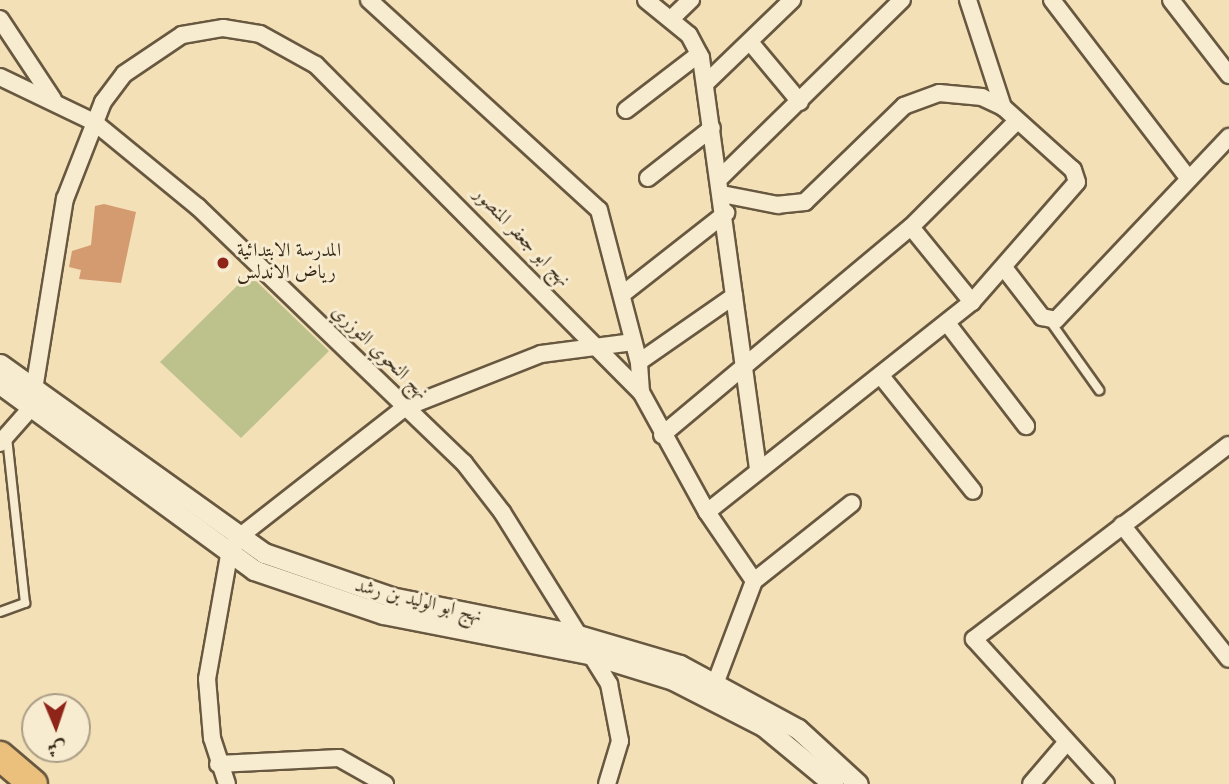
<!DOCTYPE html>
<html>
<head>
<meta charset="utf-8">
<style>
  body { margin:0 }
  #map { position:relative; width:1229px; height:784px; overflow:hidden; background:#f3e0b7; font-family:"Old Standard TT",Amiri,serif }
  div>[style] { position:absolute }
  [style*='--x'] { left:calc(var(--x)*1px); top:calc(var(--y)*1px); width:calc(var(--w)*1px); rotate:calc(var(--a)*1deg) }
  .green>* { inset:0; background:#bdc28d }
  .building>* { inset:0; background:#d59b70 }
  .roads { filter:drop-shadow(2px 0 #685840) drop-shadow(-2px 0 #685840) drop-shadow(0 2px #685840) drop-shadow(0 -2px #685840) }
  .service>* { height:8px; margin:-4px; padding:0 4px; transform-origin:4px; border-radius:4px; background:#f7ebd0 }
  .minor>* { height:16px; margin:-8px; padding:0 8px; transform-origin:8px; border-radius:8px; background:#f7ebd0 }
  .tertiary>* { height:19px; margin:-9.5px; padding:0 9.5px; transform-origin:9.5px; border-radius:9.5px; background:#f7ebd0 }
  .motorway>* { height:28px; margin:-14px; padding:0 14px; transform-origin:14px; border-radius:14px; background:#eac07c }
  .dots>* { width:19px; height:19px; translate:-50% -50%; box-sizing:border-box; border:4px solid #f7ebd0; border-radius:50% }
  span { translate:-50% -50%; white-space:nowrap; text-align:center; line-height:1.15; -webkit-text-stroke:6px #f7ebd0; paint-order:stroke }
  .street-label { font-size:19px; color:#392b19 }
  .poi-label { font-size:19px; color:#392b19 }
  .left { translate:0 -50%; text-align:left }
  .north { position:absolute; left:21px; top:693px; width:70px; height:70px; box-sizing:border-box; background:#f7ebd0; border:2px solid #ab9e87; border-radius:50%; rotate:178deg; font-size:19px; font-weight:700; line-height:28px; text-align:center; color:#392b19 }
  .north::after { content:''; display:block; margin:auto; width:24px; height:32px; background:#8f2418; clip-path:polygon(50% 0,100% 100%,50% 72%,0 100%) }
</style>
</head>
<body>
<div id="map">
  <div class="green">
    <i style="clip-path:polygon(256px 281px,329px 351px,241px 438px,160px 362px,241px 282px)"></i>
  </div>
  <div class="building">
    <i style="clip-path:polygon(104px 204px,136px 212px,121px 283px,79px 279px,81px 270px,69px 267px,72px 251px,91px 245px,95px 206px)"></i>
  </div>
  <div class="roads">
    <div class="service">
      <i style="--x:1050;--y:321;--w:85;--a:54.6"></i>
      <i style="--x:0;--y:612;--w:27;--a:-20"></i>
      <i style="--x:25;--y:603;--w:168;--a:-96.2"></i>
    </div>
    <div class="minor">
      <i style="--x:369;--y:0;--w:311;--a:42.4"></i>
      <i style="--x:599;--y:210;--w:157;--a:75.3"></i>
      <i style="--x:646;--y:0;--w:55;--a:39.1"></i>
      <i style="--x:689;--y:35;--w:26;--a:62"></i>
      <i style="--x:701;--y:58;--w:416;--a:82.1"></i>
      <i style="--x:968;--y:0;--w:113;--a:71.9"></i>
      <i style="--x:1052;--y:0;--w:224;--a:52.6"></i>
      <i style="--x:1171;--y:0;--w:95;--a:52.3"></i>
      <i style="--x:0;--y:19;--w:96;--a:56.5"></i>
      <i style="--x:671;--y:19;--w:28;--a:-44"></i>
      <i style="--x:750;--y:42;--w:78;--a:50.2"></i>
      <i style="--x:0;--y:77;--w:104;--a:25.6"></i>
      <i style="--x:94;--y:122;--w:134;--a:39.3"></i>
      <i style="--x:198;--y:207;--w:369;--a:43.9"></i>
      <i style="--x:464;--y:463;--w:62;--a:52.2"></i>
      <i style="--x:502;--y:512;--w:203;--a:58.1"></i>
      <i style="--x:609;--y:684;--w:58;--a:79.1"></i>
      <i style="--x:620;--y:741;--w:45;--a:106.8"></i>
      <i style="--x:706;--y:83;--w:120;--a:-44"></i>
      <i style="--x:626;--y:110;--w:92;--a:-37.5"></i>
      <i style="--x:648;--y:178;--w:81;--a:-38"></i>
      <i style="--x:719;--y:179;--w:256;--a:-44.4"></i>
      <i style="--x:911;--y:227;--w:97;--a:50.9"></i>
      <i style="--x:1005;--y:269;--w:61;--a:52.4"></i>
      <i style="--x:1042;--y:317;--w:14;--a:12"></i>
      <i style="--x:1056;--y:320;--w:252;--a:-46.6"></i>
      <i style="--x:624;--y:293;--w:130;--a:-38.1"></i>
      <i style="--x:947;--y:323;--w:130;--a:52.5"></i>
      <i style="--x:881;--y:376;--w:147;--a:51.3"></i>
      <i style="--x:641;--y:392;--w:30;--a:-94"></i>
      <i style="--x:639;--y:362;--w:116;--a:-34.8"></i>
      <i style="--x:662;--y:435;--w:324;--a:-39.9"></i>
      <i style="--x:911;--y:227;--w:150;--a:-45"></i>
      <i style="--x:0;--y:443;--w:47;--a:-48.5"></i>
      <i style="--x:31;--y:408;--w:212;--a:-80.8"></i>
      <i style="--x:65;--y:199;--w:104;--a:-68.6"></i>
      <i style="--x:103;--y:102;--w:35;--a:-53"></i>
      <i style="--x:124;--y:74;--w:70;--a:-33.9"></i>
      <i style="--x:182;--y:35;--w:42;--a:-9.7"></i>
      <i style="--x:223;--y:28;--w:37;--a:9"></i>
      <i style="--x:260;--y:34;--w:64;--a:29"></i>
      <i style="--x:316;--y:65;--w:461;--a:45.2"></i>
      <i style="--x:641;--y:392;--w:137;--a:61.2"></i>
      <i style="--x:707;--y:512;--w:83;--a:55.7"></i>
      <i style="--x:754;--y:581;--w:122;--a:110.7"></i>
      <i style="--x:707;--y:512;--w:338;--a:-38.4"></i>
      <i style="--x:972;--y:302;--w:159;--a:-48.8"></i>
      <i style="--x:1077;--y:182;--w:13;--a:-108"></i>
      <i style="--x:1073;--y:170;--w:94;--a:-138"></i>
      <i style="--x:1003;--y:107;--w:23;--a:-155"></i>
      <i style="--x:982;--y:97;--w:43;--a:-174.7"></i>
      <i style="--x:939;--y:93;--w:37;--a:160"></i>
      <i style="--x:904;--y:106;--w:138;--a:135.9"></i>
      <i style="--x:805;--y:202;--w:27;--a:174"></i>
      <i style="--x:778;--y:205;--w:57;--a:-168.9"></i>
      <i style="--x:1122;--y:525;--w:171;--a:51.4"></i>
      <i style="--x:754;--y:581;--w:125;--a:-38.5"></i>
      <i style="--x:218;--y:764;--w:121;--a:-2.8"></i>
      <i style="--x:339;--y:758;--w:53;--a:29.5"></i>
      <i style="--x:227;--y:784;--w:48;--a:-108.1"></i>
      <i style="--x:212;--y:738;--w:59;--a:-94.8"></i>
      <i style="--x:207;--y:679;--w:126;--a:-79.9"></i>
      <i style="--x:229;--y:555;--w:21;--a:-61"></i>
      <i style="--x:239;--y:537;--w:209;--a:-38"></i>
      <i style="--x:404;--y:408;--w:147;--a:-21.5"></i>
      <i style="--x:541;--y:354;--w:93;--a:-7.4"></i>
      <i style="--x:1031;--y:784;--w:54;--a:-49.5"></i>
      <i style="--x:1106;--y:784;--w:196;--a:-132.3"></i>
      <i style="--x:974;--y:639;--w:320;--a:-37.3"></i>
    </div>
    <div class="tertiary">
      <i style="--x:0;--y:364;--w:325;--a:35.6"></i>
      <i style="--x:264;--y:553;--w:134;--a:19.1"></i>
      <i style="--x:391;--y:597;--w:188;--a:11.4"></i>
      <i style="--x:575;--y:634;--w:109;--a:16.4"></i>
      <i style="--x:680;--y:665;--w:134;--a:28.5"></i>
      <i style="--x:798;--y:729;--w:81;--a:42.5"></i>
      <i style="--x:0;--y:384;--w:315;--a:36.2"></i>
      <i style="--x:254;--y:570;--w:136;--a:18.8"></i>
      <i style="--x:383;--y:614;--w:210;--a:11"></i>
      <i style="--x:589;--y:654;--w:88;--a:17.2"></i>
      <i style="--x:673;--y:680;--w:101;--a:27.1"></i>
      <i style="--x:763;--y:726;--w:91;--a:39.6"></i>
    </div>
    <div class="motorway">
      <i style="--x:0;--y:756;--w:43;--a:40.3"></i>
    </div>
  </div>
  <div class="dots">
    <i style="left:223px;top:263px;background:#8f2418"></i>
  </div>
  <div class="street-label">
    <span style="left:521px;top:238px;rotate:46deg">نهج ابو جعفر المنصور</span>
    <span style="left:379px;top:353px;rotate:44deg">نهج النحوي التوزري</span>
    <span style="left:418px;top:602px;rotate:14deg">نهج ابو الوليد بن رشد</span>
  </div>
  <div class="poi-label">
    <span class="left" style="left:237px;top:263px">المدرسة الابتدائية<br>رياض الاندلس</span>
  </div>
  <div class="north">ش</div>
</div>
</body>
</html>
